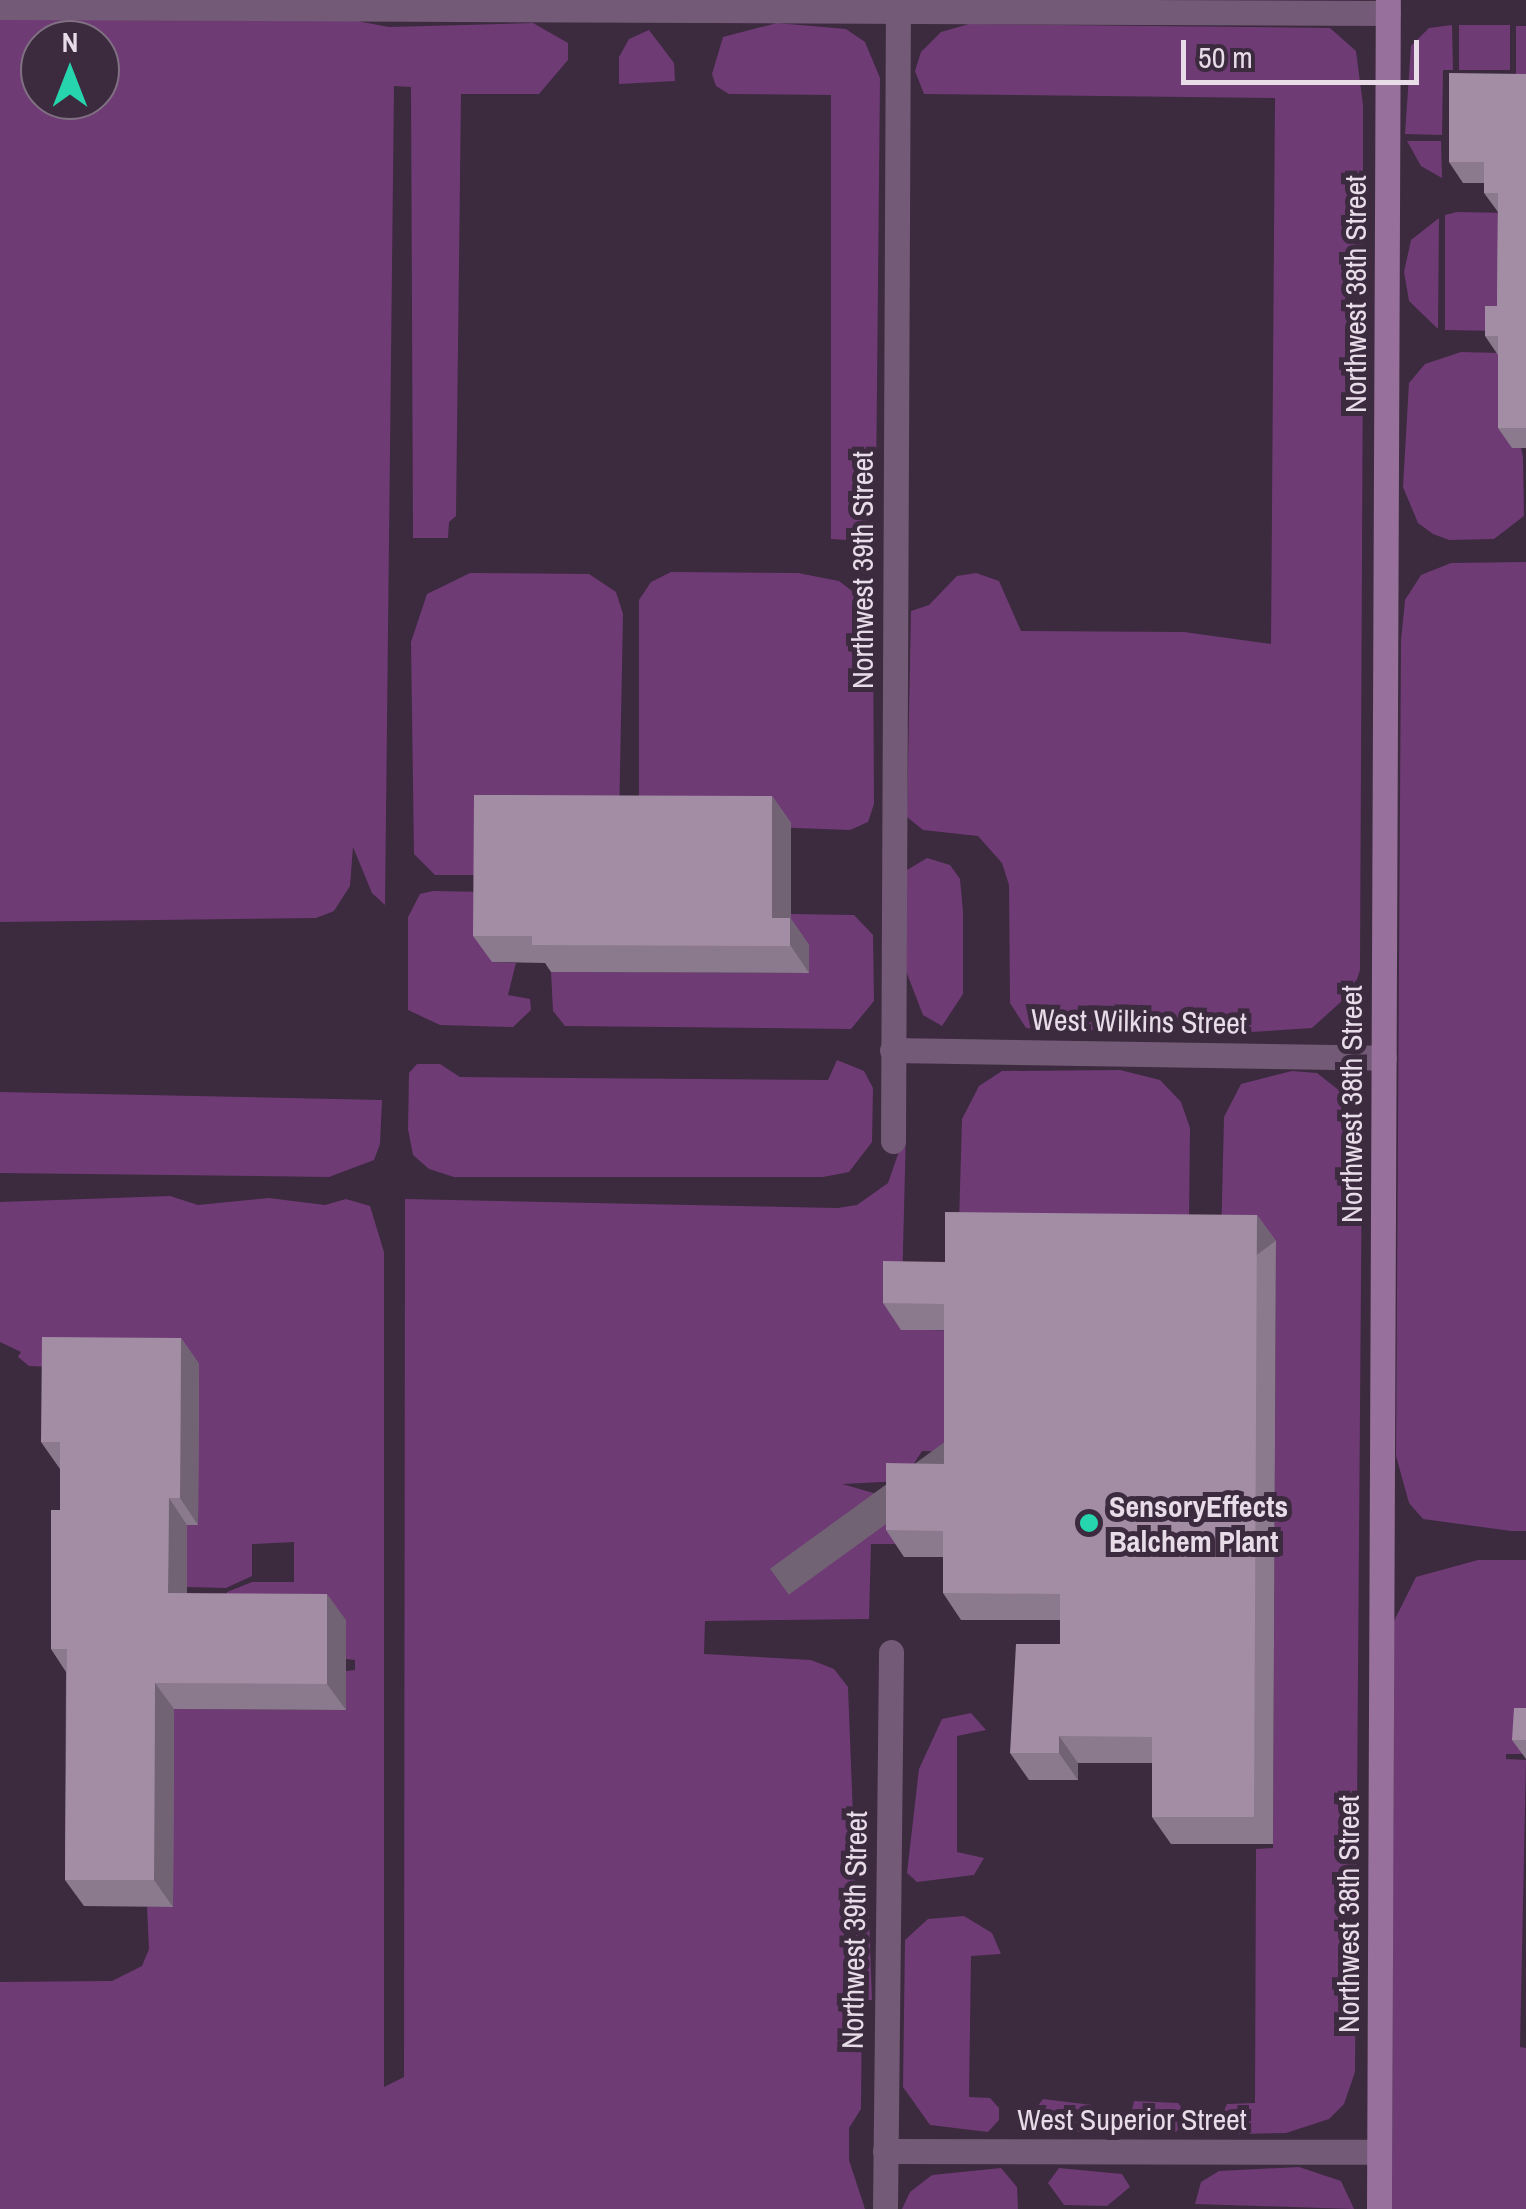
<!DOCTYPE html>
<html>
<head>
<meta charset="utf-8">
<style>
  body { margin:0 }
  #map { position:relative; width:1526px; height:2209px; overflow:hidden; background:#3c2a3e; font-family:"Archivo Narrow",sans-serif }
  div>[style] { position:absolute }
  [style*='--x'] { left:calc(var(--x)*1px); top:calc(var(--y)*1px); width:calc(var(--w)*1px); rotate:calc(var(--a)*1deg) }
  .green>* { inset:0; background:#6e3b75; transform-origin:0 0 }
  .minor>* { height:25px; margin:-12.5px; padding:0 12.5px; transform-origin:12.5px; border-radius:12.5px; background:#735a76 }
  .secondary>* { height:25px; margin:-12.5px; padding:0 12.5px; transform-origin:12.5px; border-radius:12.5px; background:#97709c }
  .wall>* { inset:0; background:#8b798d }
  .shaded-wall>* { inset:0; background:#716373; transform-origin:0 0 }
  .building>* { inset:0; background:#a28da4 }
  .dots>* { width:28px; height:28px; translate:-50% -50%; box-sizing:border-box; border:5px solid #3c2a3e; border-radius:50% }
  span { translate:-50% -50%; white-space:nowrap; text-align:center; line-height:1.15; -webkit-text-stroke:10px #3c2a3e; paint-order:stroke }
  .street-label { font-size:30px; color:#e7dce8 }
  .poi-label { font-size:30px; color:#e7dce8; font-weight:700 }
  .left { translate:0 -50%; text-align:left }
  .north { position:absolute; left:20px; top:20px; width:100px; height:100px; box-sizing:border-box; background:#3c2a3e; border:2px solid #807182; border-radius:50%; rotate:0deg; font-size:28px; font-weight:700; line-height:40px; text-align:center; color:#e7dce8 }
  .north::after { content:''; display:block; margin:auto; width:35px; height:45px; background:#26d5ae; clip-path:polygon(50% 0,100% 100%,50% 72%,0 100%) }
  .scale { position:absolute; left:1181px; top:40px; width:238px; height:45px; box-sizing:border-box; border:5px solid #e7dce8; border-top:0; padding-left:12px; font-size:30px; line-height:35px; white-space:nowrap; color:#e7dce8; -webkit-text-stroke:8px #3c2a3e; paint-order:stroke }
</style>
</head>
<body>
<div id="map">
  <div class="green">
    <i style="clip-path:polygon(evenodd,0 19px,357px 21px,389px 27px,533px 23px,568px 43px,568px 60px,539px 94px,461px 94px,456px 516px,449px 522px,448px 538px,413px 538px,411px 87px,394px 86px,385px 905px,372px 893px,353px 847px,350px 886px,334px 911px,316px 918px,0 922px,0 19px,40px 40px,100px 40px,100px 100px,40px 100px,40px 40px)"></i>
    <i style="clip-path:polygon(777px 23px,846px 29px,865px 42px,880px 78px,876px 488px,861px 541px,831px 539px,831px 95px,729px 94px,716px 86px,712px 74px,723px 37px)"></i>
    <i style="clip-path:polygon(969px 24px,1330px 28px,1356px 51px,1363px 105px,1363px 336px,1344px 335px,1363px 340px,1360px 970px,1353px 991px,1312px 1028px,1252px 1032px,1241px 1017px,1102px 1020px,1090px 1032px,1026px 1028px,1010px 1003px,1009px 885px,1002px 863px,978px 836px,923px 830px,907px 817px,911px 611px,929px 605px,957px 576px,976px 573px,999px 581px,1021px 631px,1184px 632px,1271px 644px,1275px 98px,924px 94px,915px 71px,921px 52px,941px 32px)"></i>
    <i style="clip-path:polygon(1452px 25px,1453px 70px,1443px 70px,1442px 135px,1405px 134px,1411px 46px,1429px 28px)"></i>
    <i style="left:1459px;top:25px;width:51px;height:45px"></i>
    <i style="left:1516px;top:26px;width:10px;height:68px"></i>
    <i style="clip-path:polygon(649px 30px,674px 63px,675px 81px,619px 84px,619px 57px,629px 39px)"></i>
    <i style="clip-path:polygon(1407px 141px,1441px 141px,1442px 178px,1421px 166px)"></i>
    <i style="clip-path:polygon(1457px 212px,1512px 213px,1500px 331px,1445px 330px,1445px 215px)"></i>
    <i style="clip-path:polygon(1439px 218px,1438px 328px,1437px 328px,1409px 301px,1404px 272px,1411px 240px)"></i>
    <i style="clip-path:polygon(1461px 352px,1500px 353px,1523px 457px,1524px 516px,1494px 539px,1449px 540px,1433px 534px,1418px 523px,1403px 487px,1409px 383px,1425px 364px)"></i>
    <i style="clip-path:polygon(1526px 562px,1526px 1531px,1511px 1531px,1423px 1519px,1409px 1503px,1396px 1456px,1401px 641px,1405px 600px,1421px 575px,1451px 563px)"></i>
    <i style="clip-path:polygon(671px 572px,798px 573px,839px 581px,865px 601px,873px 627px,874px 804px,868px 822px,850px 830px,639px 822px,639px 600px,651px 582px)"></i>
    <i style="clip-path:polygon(470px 573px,589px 574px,616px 592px,623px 614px,619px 822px,492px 875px,435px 875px,414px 854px,411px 642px,427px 594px)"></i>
    <i style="clip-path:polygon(927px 858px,950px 865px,960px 879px,963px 912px,963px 994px,942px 1026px,923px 1015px,906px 971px,907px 870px)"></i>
    <i style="clip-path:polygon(433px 891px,492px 892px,492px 962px,516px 963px,508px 995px,530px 999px,531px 1010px,513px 1027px,440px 1025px,408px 1010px,408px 917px,420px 894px)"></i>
    <i style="clip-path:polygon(791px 914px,854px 915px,873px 935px,874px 1001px,851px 1029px,565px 1026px,553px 1011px,551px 972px,808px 973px,791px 945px)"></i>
    <i style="clip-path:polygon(837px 1060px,864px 1071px,873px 1088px,872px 1142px,849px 1172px,823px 1177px,454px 1177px,429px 1169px,413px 1155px,408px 1129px,409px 1073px,417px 1064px,440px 1064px,460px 1077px,828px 1080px)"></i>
    <i style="clip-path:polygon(1120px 1070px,1160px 1080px,1181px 1102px,1190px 1128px,1189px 1221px,959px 1223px,962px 1119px,979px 1086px,1002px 1071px)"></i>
    <i style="clip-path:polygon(1292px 1071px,1317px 1073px,1350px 1099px,1362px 1146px,1355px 2072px,1344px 2104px,1329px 2119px,1286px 2133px,1239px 2134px,1223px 2113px,1227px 2104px,1255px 2103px,1256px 1849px,1273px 1848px,1276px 1242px,1221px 1241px,1224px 1117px,1241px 1084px)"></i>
    <i style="clip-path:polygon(0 1092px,382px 1100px,380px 1144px,374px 1160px,329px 1177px,0 1173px)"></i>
    <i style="clip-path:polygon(906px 1131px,901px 1329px,963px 1331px,963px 1452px,922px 1451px,903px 1481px,842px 1484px,905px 1502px,904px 1544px,871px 1544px,869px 1619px,705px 1621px,704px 1654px,811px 1660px,834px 1669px,848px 1687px,856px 1895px,868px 1892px,872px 2000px,862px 2000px,861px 2109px,849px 2128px,849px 2160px,865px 2209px,0 2209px,0 1982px,112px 1981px,142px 1966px,149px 1949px,147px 1907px,172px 1907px,174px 1709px,345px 1710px,346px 1671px,355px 1670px,355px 1660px,346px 1659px,346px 1620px,227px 1620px,227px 1592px,252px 1582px,294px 1582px,294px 1542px,252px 1544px,252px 1576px,226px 1588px,187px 1587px,187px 1525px,198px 1525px,53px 1367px,29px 1366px,18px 1357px,21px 1352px,0 1342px,0 1202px,170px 1196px,198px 1205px,269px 1198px,325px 1205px,346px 1199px,370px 1206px,384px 1252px,384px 2087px,404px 2077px,405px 1199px,838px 1208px,857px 1205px,888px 1183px)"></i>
    <i style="clip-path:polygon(1478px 1560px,1526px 1560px,1526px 1754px,1506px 1754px,1506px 1759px,1526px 1760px,1520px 2047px,1526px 2048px,1526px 2209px,1392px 2209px,1394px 1621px,1416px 1577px)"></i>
    <i style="clip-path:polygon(971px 1713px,986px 1730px,957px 1736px,957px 1852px,984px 1858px,974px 1875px,917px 1882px,907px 1873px,919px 1769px,942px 1719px)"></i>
    <i style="clip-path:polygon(964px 1916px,992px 1933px,1001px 1954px,971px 1956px,969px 2097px,990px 2098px,999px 2108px,999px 2120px,988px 2132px,930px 2125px,903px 2087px,905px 1940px,928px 1919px)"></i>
    <i style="clip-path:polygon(1043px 2099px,1092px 2105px,1091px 2126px,1086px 2132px,1042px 2132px,1031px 2115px)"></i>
    <i style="clip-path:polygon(1134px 2101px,1178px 2103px,1188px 2116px,1176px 2132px,1147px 2132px,1129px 2123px)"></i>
    <i style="clip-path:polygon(1299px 2167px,1341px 2181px,1354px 2209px,1195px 2204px,1201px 2182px,1219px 2171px)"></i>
    <i style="clip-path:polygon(1001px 2168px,1017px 2187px,1018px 2209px,902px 2209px,910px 2192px,932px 2175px)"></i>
    <i style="clip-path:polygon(1059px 2168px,1122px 2174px,1130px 2187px,1107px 2206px,1064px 2205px,1048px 2183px)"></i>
  </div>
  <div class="minor">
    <i style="--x:0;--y:7;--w:1388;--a:0.25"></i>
    <i style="--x:892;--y:1050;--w:492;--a:0.9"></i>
    <i style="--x:893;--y:1141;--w:1141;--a:-89.75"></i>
    <i style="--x:885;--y:2151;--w:494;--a:0.1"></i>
    <i style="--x:885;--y:2209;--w:557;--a:-89.38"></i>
  </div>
  <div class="secondary">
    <i style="--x:1379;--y:2209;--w:2209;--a:-89.77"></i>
  </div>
  <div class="wall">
    <i style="clip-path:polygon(1526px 74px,1526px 448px,1512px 448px,1498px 428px,1498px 355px,1485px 336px,1497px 306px,1498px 212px,1484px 193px,1484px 183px,1463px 183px,1449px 162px)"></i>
    <i style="clip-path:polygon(772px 796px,791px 823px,791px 919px,809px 945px,809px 973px,551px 972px,545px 963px,492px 962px,473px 936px)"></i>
    <i style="clip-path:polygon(1257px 1215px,1276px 1241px,1273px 1844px,1171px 1844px,1152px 1817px,1152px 1763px,1078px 1763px,1078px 1780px,1029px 1780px,1010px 1753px,1060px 1644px,1060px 1620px,961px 1620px,943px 1593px,943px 1557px,904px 1557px,886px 1530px,944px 1464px,944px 1330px,901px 1330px,883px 1303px,945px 1262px)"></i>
    <i style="clip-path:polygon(181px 1338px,199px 1364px,198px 1525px,187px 1525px,187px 1593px,346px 1620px,346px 1710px,174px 1709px,173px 1907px,84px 1906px,65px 1880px,66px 1672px,51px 1649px,60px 1510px,60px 1469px,41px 1442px)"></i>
    <i style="clip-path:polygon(1526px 1708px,1526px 1759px,1512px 1740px)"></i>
  </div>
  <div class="shaded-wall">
    <i style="clip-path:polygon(772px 796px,791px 823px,791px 919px,809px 945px,809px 973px,772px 918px)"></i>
    <i style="left:1257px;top:1215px;width:32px;height:602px;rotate:54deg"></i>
    <i style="clip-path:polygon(181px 1338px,199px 1364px,198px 1525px,180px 1498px)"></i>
    <i style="clip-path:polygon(169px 1498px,187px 1525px,187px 1619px,168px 1593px)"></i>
    <i style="clip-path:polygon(327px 1594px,346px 1620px,346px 1710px,327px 1684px)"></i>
    <i style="clip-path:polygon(155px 1683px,174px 1709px,173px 1907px,154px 1880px)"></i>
    <i style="clip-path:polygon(1059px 1736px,1078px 1763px,1078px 1780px,1059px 1753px)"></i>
  </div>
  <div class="building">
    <i style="clip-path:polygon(1449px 73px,1526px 74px,1526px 428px,1498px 428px,1498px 336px,1485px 336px,1485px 306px,1497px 306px,1498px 193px,1484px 193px,1484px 162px,1449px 162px)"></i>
    <i style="clip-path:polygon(474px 795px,772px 796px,772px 918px,790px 918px,790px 946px,532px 945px,532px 936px,473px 936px)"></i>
    <i style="clip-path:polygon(945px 1212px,1257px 1215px,1254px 1817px,1152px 1817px,1152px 1737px,1059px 1736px,1059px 1753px,1010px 1753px,1016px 1644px,1060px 1644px,1060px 1594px,943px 1593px,943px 1531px,886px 1530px,886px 1463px,944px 1464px,944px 1304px,883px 1303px,883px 1261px,945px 1262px)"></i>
    <i style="clip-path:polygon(42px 1337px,181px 1338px,180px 1498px,169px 1498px,168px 1593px,327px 1594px,327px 1684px,155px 1683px,154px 1880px,65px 1880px,67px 1649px,51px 1649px,51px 1510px,60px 1510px,60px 1442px,41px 1442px)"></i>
    <i style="clip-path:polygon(1514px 1708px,1526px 1708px,1526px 1740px,1512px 1740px)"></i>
  </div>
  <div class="dots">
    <i style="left:1089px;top:1523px;background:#26d5ae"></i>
  </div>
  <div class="street-label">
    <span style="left:1355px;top:294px;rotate:-90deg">Northwest 38th Street</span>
    <span style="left:862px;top:570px;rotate:-90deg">Northwest 39th Street</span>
    <span style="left:1139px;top:1021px;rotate:1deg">West Wilkins Street</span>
    <span style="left:1351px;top:1104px;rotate:-90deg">Northwest 38th Street</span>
    <span style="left:1348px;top:1914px;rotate:-90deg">Northwest 38th Street</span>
    <span style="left:854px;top:1930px;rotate:-89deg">Northwest 39th Street</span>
    <span style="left:1132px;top:2119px">West Superior Street</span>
  </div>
  <div class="poi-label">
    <span class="left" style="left:1109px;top:1523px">SensoryEffects<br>Balchem Plant</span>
  </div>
  <div class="north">N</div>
  <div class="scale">50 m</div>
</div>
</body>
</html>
